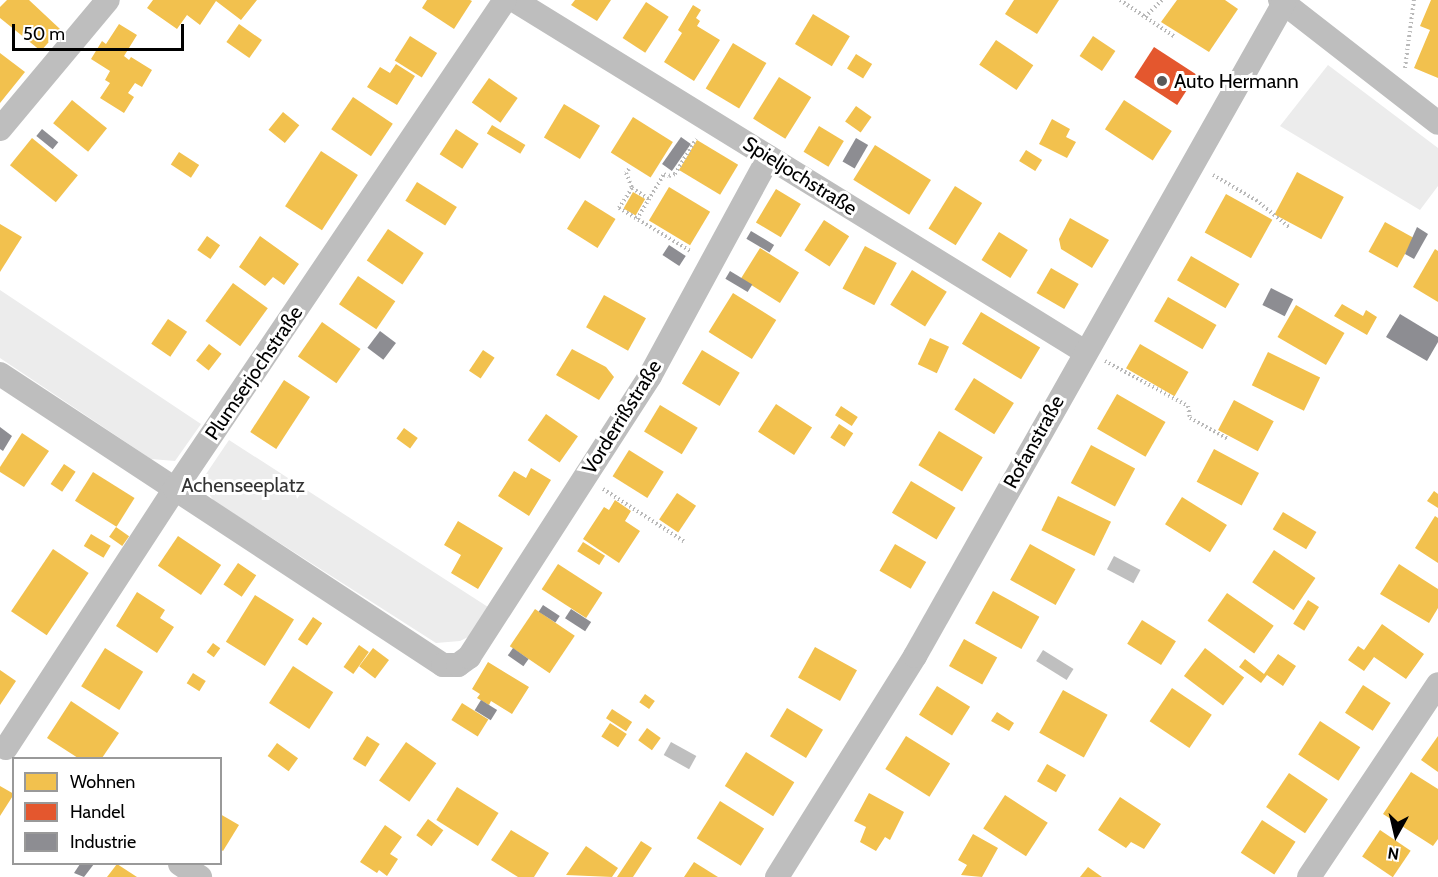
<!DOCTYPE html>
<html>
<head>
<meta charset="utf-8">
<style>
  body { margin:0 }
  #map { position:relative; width:1438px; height:877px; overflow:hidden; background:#fff; font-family:Cabin,sans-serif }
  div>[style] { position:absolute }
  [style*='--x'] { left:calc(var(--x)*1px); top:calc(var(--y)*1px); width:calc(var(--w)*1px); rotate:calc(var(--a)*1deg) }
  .green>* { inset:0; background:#ececec }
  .water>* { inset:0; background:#bfbfbf; transform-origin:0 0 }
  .homes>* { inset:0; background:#f2c14e; transform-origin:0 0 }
  .shops>* { inset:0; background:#e4572e; transform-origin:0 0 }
  .industry>* { inset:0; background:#8d8d92; transform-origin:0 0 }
  .path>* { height:4px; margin-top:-2px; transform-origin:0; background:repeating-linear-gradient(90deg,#b9b9b9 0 1.5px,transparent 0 4.5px) }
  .minor>* { height:24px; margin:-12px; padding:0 12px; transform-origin:12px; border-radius:12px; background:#bebebe }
  .dots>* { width:16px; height:16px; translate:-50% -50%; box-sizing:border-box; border:3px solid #fff; border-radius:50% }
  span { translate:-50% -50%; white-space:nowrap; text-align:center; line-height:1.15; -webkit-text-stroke:6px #fff; paint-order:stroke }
  .poi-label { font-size:20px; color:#000 }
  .left { translate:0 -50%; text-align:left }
  .street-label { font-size:20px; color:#000 }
  .park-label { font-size:20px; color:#333 }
  .legend { position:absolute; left:12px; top:757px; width:210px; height:108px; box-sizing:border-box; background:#fff; border:2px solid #999; margin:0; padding:8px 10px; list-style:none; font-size:18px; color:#000 }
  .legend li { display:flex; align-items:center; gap:12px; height:30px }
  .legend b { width:30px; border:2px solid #999 }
  .north { position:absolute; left:1366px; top:805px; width:60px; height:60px; -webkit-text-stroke:4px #fff; paint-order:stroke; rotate:188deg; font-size:16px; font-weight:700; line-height:24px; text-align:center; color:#000 }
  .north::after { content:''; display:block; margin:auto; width:21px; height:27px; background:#000; clip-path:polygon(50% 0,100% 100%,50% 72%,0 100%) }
  .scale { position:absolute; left:12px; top:24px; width:172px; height:27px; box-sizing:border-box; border:3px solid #000; border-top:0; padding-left:8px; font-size:18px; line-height:21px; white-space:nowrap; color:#000; -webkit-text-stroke:4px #fff; paint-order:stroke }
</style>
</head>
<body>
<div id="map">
  <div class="green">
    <i style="clip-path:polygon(1328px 65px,1438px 148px,1438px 186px,1420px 210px,1280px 126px)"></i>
    <i style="clip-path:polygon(0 290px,201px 424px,175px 461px,151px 459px,0 358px)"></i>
    <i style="clip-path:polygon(229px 440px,488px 607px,470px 636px,460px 641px,436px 643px,214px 501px,206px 490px,204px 477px)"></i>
  </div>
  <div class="water">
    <i style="left:1114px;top:556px;width:30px;height:15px;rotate:28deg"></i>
    <i style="left:1043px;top:650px;width:36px;height:13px;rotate:32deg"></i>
    <i style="left:671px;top:742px;width:29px;height:15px;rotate:29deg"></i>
  </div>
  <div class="homes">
    <i style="clip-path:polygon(7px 0,29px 0,60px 29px,41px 51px,0 18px,0 7px)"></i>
    <i style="clip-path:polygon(153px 0,257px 0,241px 20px,216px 1px,200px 25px,187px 15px,177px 29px,147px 8px)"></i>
    <i style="clip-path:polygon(427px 0,470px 0,472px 1px,454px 29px,422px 8px)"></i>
    <i style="clip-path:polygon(575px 0,611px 0,597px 21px,571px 5px)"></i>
    <i style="clip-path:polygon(1014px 0,1059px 0,1037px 34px,1005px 14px)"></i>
    <i style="clip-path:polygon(1177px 0,1225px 0,1238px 9px,1209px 52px,1161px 22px)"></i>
    <i style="clip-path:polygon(1431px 0,1438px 0,1438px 78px,1414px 68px,1430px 30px,1420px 26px)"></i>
    <i style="left:646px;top:2px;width:27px;height:43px;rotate:33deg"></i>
    <i style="clip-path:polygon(693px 5px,701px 10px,696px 18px,700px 21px,697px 26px,720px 40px,694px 81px,664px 62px,682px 33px,678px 30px)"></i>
    <i style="left:813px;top:14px;width:43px;height:35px;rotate:31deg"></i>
    <i style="clip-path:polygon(119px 24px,137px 35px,124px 56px,129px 60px,131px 57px,152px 70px,142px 87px,135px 83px,128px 93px,134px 97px,124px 113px,100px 98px,110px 83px,105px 80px,110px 71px,91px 59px,102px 41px,106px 44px)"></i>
    <i style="left:239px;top:24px;width:28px;height:22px;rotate:35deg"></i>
    <i style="left:410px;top:36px;width:32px;height:29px;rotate:32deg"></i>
    <i style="left:1093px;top:36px;width:27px;height:24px;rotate:34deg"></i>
    <i style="left:996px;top:40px;width:45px;height:30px;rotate:34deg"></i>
    <i style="left:733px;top:43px;width:39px;height:53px;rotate:31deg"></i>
    <i style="clip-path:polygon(0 53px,25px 72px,0 103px)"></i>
    <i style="left:856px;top:54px;width:19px;height:17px;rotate:32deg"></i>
    <i style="clip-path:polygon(396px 64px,415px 76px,397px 105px,367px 87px,380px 67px,390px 73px)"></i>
    <i style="left:779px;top:77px;width:38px;height:49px;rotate:32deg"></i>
    <i style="left:489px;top:78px;width:35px;height:30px;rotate:35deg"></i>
    <i style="left:353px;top:97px;width:48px;height:39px;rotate:34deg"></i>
    <i style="left:72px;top:100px;width:45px;height:30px;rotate:39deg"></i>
    <i style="left:1124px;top:100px;width:57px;height:35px;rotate:33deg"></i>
    <i style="left:564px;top:104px;width:42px;height:39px;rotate:31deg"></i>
    <i style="left:856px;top:106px;width:19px;height:19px;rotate:35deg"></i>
    <i style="left:283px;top:112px;width:21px;height:23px;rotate:39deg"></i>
    <i style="left:633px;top:117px;width:47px;height:42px;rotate:32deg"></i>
    <i style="clip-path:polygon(1052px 119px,1070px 129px,1066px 137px,1076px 142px,1067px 158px,1039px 144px)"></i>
    <i style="left:492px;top:125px;width:39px;height:10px;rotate:31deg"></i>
    <i style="left:819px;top:126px;width:29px;height:30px;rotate:31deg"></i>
    <i style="left:456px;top:129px;width:27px;height:30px;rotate:33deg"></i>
    <i style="left:32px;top:138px;width:59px;height:35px;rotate:39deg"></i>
    <i style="left:697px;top:140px;width:48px;height:35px;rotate:31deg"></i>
    <i style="left:875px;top:145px;width:66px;height:41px;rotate:32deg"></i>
    <i style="left:1026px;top:150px;width:19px;height:13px;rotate:32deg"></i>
    <i style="left:321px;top:151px;width:44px;height:66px;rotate:33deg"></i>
    <i style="left:179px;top:152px;width:24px;height:15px;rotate:33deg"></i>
    <i style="left:1297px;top:172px;width:53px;height:48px;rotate:28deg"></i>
    <i style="left:417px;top:182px;width:47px;height:22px;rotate:32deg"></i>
    <i style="left:955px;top:186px;width:32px;height:50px;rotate:32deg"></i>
    <i style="left:669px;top:187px;width:48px;height:39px;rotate:31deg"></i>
    <i style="left:776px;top:189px;width:29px;height:39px;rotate:31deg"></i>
    <i style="left:633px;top:192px;width:14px;height:19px;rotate:30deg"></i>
    <i style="left:1226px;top:194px;width:53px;height:44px;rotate:29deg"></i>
    <i style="left:585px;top:200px;width:36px;height:34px;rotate:32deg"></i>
    <i style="clip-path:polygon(1070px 218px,1109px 240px,1092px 268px,1061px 249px,1059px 239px)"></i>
    <i style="left:824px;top:220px;width:30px;height:36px;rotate:33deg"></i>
    <i style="left:1385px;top:222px;width:33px;height:34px;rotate:29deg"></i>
    <i style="clip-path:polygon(0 224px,22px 237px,0 272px)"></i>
    <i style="left:388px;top:229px;width:43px;height:38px;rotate:34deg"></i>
    <i style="left:999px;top:232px;width:34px;height:33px;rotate:32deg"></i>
    <i style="left:207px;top:236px;width:16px;height:17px;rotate:35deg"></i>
    <i style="clip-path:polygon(260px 236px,299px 264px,284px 285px,273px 277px,265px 286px,239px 267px)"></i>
    <i style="left:865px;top:246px;width:36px;height:48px;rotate:28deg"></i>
    <i style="left:760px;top:248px;width:46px;height:36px;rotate:32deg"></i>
    <i style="clip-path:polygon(1435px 249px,1438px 251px,1438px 302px,1413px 287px)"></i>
    <i style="left:1191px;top:256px;width:56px;height:28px;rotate:30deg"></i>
    <i style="left:1051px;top:268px;width:32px;height:29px;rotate:30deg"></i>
    <i style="left:912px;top:270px;width:41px;height:41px;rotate:32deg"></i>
    <i style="left:358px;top:276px;width:45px;height:34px;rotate:34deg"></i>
    <i style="left:233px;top:283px;width:43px;height:47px;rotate:36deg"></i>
    <i style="left:733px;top:293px;width:51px;height:46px;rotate:32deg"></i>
    <i style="left:604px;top:295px;width:48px;height:37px;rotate:29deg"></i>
    <i style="left:1168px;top:297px;width:56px;height:28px;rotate:30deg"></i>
    <i style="clip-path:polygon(1342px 304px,1363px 316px,1366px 310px,1377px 317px,1367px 335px,1334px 316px)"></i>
    <i style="left:1296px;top:305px;width:56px;height:37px;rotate:30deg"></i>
    <i style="left:981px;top:312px;width:69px;height:37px;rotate:31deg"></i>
    <i style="left:168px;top:319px;width:23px;height:30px;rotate:34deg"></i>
    <i style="left:322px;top:322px;width:47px;height:42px;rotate:35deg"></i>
    <i style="left:930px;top:338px;width:21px;height:29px;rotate:25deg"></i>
    <i style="left:209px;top:344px;width:16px;height:21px;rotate:38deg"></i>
    <i style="left:1140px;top:344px;width:56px;height:28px;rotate:30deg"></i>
    <i style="clip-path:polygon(572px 349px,606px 367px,614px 377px,599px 400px,556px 375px)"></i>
    <i style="left:483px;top:350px;width:14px;height:25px;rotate:34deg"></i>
    <i style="left:702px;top:350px;width:44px;height:39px;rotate:31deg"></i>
    <i style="left:1268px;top:352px;width:58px;height:37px;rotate:26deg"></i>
    <i style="left:974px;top:378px;width:47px;height:37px;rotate:32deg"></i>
    <i style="left:284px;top:380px;width:31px;height:62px;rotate:33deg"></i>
    <i style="left:1117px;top:394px;width:56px;height:40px;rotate:30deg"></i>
    <i style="left:1234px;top:400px;width:45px;height:34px;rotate:28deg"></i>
    <i style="left:776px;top:404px;width:43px;height:33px;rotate:33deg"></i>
    <i style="left:660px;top:405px;width:44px;height:31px;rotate:31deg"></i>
    <i style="left:841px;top:406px;width:20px;height:11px;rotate:33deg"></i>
    <i style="left:546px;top:414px;width:39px;height:32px;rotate:35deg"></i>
    <i style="left:839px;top:424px;width:17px;height:16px;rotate:33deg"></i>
    <i style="left:404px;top:428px;width:17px;height:13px;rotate:36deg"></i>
    <i style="left:939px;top:431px;width:51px;height:40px;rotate:31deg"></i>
    <i style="clip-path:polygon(22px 433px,49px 451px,24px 487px,0 472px,0 467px)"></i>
    <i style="left:1091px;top:445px;width:50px;height:43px;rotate:28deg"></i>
    <i style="left:1214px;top:449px;width:51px;height:37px;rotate:28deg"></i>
    <i style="left:629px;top:450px;width:41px;height:31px;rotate:32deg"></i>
    <i style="left:64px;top:464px;width:14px;height:24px;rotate:34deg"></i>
    <i style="clip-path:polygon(531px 468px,551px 480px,529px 516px,498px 496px,514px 471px,526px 478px)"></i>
    <i style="left:93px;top:472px;width:49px;height:34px;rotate:32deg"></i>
    <i style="left:911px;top:481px;width:52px;height:37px;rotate:31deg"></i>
    <i style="clip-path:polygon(1434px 491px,1438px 494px,1438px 508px,1427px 501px)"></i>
    <i style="left:677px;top:493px;width:23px;height:32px;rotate:34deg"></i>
    <i style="left:1058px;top:496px;width:59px;height:38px;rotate:26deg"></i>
    <i style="left:1182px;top:497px;width:53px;height:32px;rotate:32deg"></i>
    <i style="clip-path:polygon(615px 500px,631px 511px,625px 521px,640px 531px,619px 563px,583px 539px,604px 507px,609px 510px)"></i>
    <i style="left:1283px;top:512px;width:39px;height:20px;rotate:31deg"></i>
    <i style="clip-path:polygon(1435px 516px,1438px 518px,1438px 563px,1415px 548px)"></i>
    <i style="clip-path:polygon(458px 521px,503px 548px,478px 589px,451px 573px,461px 555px,444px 545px)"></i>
    <i style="left:116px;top:527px;width:16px;height:12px;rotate:35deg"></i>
    <i style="left:91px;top:534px;width:23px;height:14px;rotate:31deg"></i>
    <i style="left:178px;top:536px;width:52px;height:36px;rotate:34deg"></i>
    <i style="left:583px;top:542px;width:26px;height:11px;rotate:32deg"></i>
    <i style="left:895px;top:544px;width:36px;height:31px;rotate:30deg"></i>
    <i style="left:1030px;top:544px;width:52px;height:41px;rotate:29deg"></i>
    <i style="left:53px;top:549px;width:43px;height:75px;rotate:34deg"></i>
    <i style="left:1274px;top:550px;width:50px;height:39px;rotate:34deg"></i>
    <i style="left:238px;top:563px;width:22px;height:26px;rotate:34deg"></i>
    <i style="left:558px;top:564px;width:53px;height:30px;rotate:33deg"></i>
    <i style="clip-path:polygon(1399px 564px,1438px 589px,1438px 608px,1429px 623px,1380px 594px)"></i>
    <i style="left:993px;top:591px;width:53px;height:37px;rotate:29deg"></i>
    <i style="clip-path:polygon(137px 592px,165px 610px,160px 618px,174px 627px,157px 653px,116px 626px)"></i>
    <i style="left:1227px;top:593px;width:57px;height:34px;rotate:35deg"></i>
    <i style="left:255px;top:595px;width:46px;height:55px;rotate:32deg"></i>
    <i style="left:1308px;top:600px;width:13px;height:28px;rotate:32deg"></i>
    <i style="left:535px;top:609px;width:48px;height:45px;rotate:34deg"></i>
    <i style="left:313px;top:617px;width:11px;height:27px;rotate:34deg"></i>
    <i style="left:1142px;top:620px;width:40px;height:28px;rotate:32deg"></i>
    <i style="clip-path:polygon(1382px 624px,1424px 654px,1406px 679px,1374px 657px,1364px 671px,1348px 660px,1358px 646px,1364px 650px)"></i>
    <i style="left:964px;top:639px;width:38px;height:31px;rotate:29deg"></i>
    <i style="left:213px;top:643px;width:9px;height:11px;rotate:36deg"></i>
    <i style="left:359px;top:645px;width:12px;height:27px;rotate:35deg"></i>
    <i style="left:815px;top:647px;width:48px;height:35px;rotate:29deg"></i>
    <i style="left:105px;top:648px;width:45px;height:45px;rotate:32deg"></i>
    <i style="left:373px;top:648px;width:20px;height:23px;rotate:37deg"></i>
    <i style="left:1205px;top:648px;width:49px;height:35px;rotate:37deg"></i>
    <i style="clip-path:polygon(1278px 654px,1296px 666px,1283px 686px,1267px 675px,1261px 683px,1239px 667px,1245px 659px,1264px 674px)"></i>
    <i style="clip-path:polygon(488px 662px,529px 687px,512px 714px,491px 701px,489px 705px,477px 698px,480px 694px,472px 689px)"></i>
    <i style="left:293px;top:666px;width:48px;height:44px;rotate:33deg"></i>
    <i style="clip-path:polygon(0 670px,16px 681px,0 705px)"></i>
    <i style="left:193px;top:673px;width:15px;height:12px;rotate:32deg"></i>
    <i style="left:1363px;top:685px;width:33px;height:33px;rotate:33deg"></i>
    <i style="left:937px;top:686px;width:39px;height:34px;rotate:32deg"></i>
    <i style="left:1172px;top:688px;width:48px;height:40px;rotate:34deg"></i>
    <i style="left:1063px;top:690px;width:51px;height:49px;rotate:29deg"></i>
    <i style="left:645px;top:694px;width:12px;height:10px;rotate:35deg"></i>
    <i style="clip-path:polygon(71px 701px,119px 733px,102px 758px,78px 758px,47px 738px)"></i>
    <i style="left:462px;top:703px;width:31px;height:20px;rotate:32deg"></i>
    <i style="left:787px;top:708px;width:42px;height:33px;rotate:31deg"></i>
    <i style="left:612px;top:709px;width:24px;height:11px;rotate:33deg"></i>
    <i style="clip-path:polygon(997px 712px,1014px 723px,1009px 731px,991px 721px)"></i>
    <i style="left:1320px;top:721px;width:48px;height:40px;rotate:33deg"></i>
    <i style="left:610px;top:723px;width:20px;height:16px;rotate:33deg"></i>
    <i style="left:647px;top:728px;width:17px;height:15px;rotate:36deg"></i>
    <i style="left:367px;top:736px;width:15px;height:27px;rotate:32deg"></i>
    <i style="left:906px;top:736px;width:52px;height:39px;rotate:32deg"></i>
    <i style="clip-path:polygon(1438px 736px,1438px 772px,1421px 760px)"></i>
    <i style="left:406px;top:742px;width:37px;height:47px;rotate:35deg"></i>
    <i style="left:277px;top:743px;width:26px;height:16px;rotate:36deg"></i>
    <i style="left:746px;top:752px;width:57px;height:40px;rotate:32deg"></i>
    <i style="left:1047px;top:764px;width:22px;height:20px;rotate:30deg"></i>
    <i style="clip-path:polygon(1411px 772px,1438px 789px,1438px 839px,1433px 846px,1383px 814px)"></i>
    <i style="left:1289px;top:773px;width:47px;height:41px;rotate:34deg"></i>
    <i style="clip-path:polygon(0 786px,14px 794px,0 816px)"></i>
    <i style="left:457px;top:787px;width:49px;height:39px;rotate:32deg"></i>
    <i style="clip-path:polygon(869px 793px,904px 812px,890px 840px,885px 837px,876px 851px,860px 842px,866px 827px,854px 821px)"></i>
    <i style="left:1005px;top:795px;width:51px;height:40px;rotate:33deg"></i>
    <i style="clip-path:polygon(1120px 797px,1161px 824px,1144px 849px,1131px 842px,1126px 848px,1098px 830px)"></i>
    <i style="left:720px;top:801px;width:52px;height:44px;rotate:32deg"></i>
    <i style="clip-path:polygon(220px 814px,239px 825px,223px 851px,220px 849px)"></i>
    <i style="left:428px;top:819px;width:19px;height:20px;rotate:36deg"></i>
    <i style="left:1262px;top:820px;width:40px;height:39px;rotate:33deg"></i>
    <i style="clip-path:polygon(385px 825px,402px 837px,390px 854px,398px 859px,387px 876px,379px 870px,377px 873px,360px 862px)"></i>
    <i style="clip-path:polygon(511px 830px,549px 853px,534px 877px,518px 877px,491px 860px)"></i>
    <i style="left:1380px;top:830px;width:37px;height:32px;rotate:34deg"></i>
    <i style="clip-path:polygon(973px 834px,998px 848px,982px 877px,961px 875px,967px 865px,958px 860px)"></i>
    <i style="clip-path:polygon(641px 841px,652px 848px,633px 877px,617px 877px)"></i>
    <i style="clip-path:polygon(586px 846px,618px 868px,612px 877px,566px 875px)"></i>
    <i style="clip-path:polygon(694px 862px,718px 877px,684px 877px)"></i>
    <i style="clip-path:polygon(117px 864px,137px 877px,107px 877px)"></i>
    <i style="clip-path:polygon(1088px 867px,1102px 877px,1080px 877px)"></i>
  </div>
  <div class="shops">
    <i style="left:1154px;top:47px;width:51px;height:36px;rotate:33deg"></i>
  </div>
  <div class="industry">
    <i style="left:42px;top:129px;width:21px;height:9px;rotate:39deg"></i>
    <i style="left:681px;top:137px;width:12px;height:33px;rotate:35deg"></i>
    <i style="left:856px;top:138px;width:14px;height:27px;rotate:30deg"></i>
    <i style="clip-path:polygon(1417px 227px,1428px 234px,1414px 259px,1405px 254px)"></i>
    <i style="left:751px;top:231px;width:27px;height:9px;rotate:31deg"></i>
    <i style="left:669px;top:245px;width:20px;height:12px;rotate:33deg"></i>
    <i style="left:730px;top:271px;width:26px;height:9px;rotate:31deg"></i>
    <i style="left:1271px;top:288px;width:25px;height:19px;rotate:27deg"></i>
    <i style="clip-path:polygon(1400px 314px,1438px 337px,1438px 342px,1427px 361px,1386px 337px)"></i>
    <i style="left:380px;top:331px;width:20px;height:21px;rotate:37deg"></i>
    <i style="clip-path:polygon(0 427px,12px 436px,3px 451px,0 449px)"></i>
    <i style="left:543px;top:605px;width:20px;height:8px;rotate:33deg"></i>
    <i style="left:571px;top:609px;width:24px;height:11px;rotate:33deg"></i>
    <i style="left:513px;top:648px;width:19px;height:9px;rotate:35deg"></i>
    <i style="left:481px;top:700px;width:19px;height:12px;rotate:32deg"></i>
    <i style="clip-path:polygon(80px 864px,94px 864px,84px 877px,74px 873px)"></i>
  </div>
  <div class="path">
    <i style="--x:1120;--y:0;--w:66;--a:33.9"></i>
    <i style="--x:1145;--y:17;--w:24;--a:-45"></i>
    <i style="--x:1405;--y:68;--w:69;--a:-82.5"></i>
    <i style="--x:629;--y:169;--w:5;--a:127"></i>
    <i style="--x:626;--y:173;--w:16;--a:68"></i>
    <i style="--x:632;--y:188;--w:20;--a:33"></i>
    <i style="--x:1213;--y:175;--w:50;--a:30.2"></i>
    <i style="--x:1256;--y:200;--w:43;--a:39.3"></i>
    <i style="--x:632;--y:188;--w:24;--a:123"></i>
    <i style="--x:619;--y:208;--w:85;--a:31.1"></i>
    <i style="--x:637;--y:219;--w:52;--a:-59"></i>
    <i style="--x:664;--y:174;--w:5;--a:22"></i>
    <i style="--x:669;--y:176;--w:6;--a:-18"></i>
    <i style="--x:675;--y:174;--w:41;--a:-59"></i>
    <i style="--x:1105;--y:361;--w:94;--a:28.5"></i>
    <i style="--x:1188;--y:406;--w:12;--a:81"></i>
    <i style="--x:1190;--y:418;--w:43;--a:28.9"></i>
    <i style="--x:603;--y:489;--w:98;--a:32.9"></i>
  </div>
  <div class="minor">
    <i style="--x:514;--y:0;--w:671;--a:31.65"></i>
    <i style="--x:1280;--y:0;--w:200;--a:37.9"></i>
    <i style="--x:0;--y:129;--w:168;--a:-50.1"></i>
    <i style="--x:0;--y:374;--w:530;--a:33.3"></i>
    <i style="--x:443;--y:665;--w:15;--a:0"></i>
    <i style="--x:458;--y:665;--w:14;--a:-36"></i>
    <i style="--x:469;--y:657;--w:334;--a:-57.2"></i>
    <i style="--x:650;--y:376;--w:249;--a:-61.5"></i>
    <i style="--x:6;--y:748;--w:309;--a:-56.9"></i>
    <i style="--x:175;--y:489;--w:590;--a:-55.99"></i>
    <i style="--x:180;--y:864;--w:24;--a:33"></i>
    <i style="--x:777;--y:877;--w:261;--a:-58"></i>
    <i style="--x:915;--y:656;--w:750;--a:-60.53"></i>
    <i style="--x:1309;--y:877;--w:232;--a:-56.2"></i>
  </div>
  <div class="dots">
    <i style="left:1162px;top:81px;background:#595959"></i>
  </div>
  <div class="poi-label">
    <span class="left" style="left:1174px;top:81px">Auto Hermann</span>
  </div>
  <div class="street-label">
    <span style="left:800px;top:176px;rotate:32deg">Spieljochstraße</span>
    <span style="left:254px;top:373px;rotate:-56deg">Plumserjochstraße</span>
    <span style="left:622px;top:417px;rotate:-58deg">Vorderrißstraße</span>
    <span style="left:1034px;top:442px;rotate:-61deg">Rofanstraße</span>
  </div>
  <div class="park-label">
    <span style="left:243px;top:485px">Achenseeplatz</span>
  </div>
  <ul class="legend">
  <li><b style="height:16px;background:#f2c14e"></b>Wohnen</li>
  <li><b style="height:16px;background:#e4572e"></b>Handel</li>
  <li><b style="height:16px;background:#8d8d92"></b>Industrie</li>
  </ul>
  <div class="north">N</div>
  <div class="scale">50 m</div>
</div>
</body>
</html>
